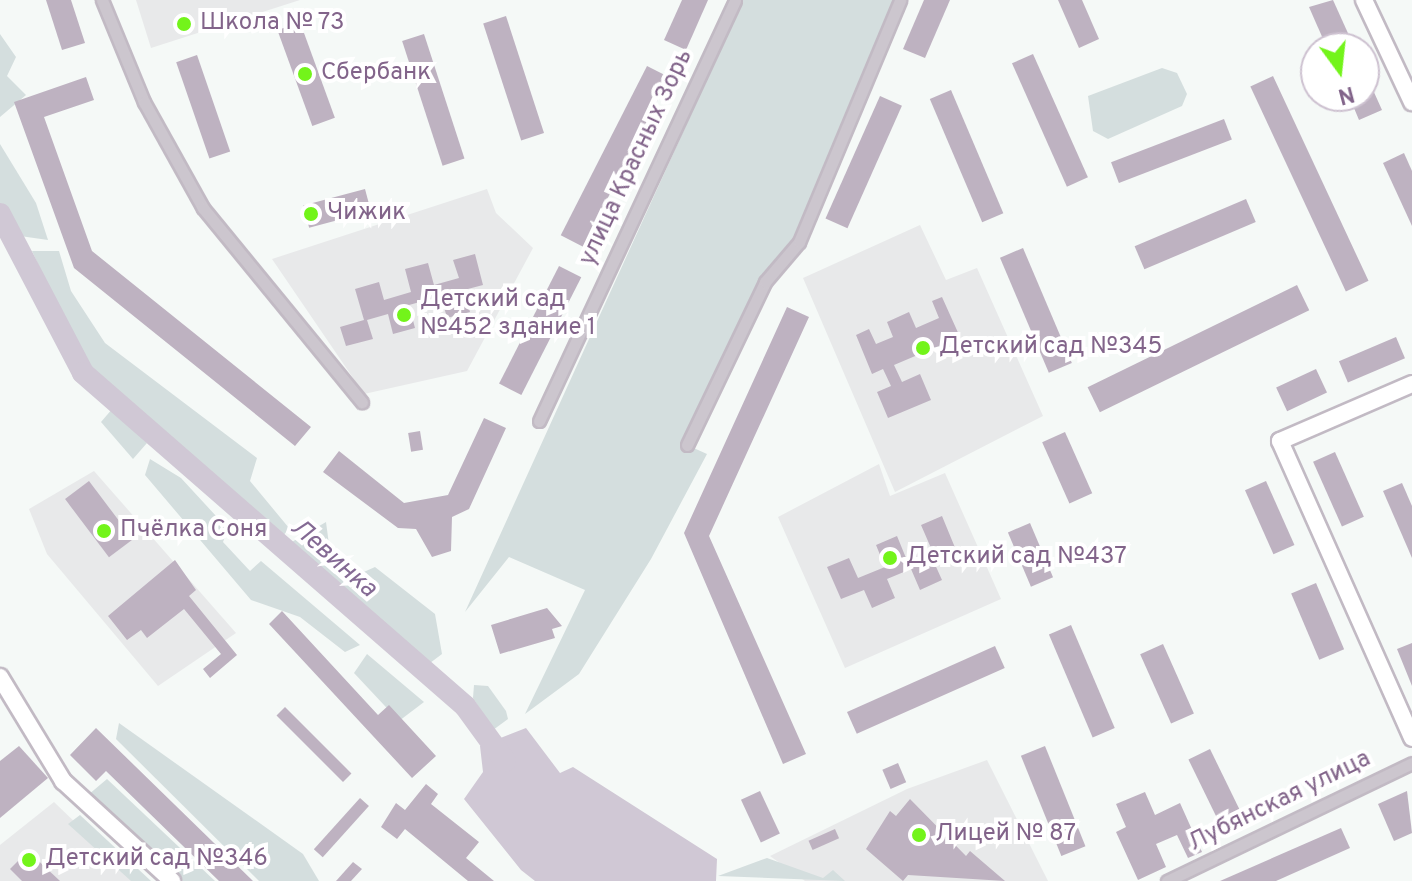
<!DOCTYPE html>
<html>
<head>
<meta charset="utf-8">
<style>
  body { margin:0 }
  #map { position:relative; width:1412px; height:881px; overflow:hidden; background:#f5f9f7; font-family:Overpass,sans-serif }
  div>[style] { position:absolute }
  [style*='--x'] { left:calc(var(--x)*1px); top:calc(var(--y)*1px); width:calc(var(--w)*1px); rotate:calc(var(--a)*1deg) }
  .built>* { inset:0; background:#e8e9ea }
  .green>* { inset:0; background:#d4dede }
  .water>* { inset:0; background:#d0c8d5 }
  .river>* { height:22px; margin:-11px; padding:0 11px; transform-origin:11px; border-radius:11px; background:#d0c8d5 }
  .building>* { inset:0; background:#beb2c1; transform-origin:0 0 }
  .roads { filter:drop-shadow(2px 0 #c2bac4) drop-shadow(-2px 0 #c2bac4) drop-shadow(0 2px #c2bac4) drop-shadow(0 -2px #c2bac4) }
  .street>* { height:11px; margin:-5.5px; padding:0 5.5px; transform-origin:5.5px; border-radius:5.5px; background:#ccc6ce }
  .secondary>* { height:16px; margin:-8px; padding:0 8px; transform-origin:8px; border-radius:8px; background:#fff }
  .dots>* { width:22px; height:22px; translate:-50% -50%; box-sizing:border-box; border:4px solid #fff; border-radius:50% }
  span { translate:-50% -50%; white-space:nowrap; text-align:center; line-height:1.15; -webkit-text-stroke:8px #fff; paint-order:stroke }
  .poi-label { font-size:24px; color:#82648a }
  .left { translate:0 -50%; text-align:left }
  .street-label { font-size:24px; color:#82648a }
  .water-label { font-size:26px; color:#846a94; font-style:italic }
  .north { position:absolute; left:1300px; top:32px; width:80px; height:80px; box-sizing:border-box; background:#fff; border:2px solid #cdc1d0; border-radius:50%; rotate:165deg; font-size:22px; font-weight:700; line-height:32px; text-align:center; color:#82648a }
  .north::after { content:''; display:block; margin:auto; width:28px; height:36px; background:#73f41a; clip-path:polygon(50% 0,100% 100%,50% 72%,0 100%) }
</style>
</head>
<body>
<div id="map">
  <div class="built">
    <i style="clip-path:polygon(136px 0,300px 0,151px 48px)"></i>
    <i style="clip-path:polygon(487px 189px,496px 213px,533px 248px,467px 371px,364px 394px,272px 259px)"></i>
    <i style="clip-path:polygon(920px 225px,946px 280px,977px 268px,1043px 416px,895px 492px,803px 278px)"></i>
    <i style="clip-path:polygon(879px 464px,890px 496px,945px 473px,1001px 599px,845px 668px,778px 517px)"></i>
    <i style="clip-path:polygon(94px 471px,236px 633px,158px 686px,47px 554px,29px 509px)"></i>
    <i style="clip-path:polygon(987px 760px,1048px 881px,805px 881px,770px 856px,907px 789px)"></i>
    <i style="clip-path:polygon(54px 802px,136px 881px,0 881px,0 845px)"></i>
  </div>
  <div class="green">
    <i style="clip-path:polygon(743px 0,901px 0,799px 242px,765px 282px,687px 445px,707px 454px,651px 559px,579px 674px,525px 714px,585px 590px,509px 557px,465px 612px)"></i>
    <i style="clip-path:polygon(0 34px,16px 57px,7px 76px,26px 95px,0 117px)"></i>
    <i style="clip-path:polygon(1162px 68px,1177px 73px,1187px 94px,1182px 106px,1108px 139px,1093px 131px,1088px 96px)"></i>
    <i style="clip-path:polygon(0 144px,36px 203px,48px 240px,20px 236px,0 205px)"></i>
    <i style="clip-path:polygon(32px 251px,59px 251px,71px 291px,105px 343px,257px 458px,250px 481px,289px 528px,280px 540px,87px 371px)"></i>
    <i style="clip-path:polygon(113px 408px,147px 443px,133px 459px,101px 422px)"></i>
    <i style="clip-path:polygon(150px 459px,181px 478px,228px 529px,223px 542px,250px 571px,261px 561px,360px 645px,345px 652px,300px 617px,251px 600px,145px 475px)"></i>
    <i style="clip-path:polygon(326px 522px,330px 552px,357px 575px,375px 567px,435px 614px,442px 654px,430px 663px,285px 546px)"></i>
    <i style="clip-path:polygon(367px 654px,424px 702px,399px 721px,354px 673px)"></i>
    <i style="clip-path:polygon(474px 685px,488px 686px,506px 711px,508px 719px,493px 730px,473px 698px)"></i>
    <i style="clip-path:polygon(119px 723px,303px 854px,319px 881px,259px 881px,116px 739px)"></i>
    <i style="clip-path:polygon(107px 779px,215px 881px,183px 881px,88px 795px)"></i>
    <i style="clip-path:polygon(80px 815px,151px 881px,131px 881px,68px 824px)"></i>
    <i style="clip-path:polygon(767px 858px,823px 878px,833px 870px,845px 881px,718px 876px)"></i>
  </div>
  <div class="water">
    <i style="clip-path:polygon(526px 728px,560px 773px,573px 767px,717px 859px,716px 881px,535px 881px,521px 870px,464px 799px,483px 772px,480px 746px)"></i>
  </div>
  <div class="river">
    <i style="--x:0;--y:214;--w:179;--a:62.4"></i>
    <i style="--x:83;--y:373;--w:507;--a:41.08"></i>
    <i style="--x:465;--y:706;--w:68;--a:54"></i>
  </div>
  <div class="building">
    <i style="clip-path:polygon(46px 0,71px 0,85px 43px,62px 50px)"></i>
    <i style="clip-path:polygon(682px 0,708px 0,686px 50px,664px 40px)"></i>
    <i style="clip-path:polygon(924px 0,950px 0,925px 58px,903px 49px)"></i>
    <i style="clip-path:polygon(1058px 0,1082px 0,1099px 39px,1079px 48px)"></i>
    <i style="clip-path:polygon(1333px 0,1347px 31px,1354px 48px,1327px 48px,1309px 7px)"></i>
    <i style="left:506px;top:16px;width:123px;height:24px;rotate:72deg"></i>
    <i style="left:300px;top:22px;width:102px;height:24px;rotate:70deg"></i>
    <i style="left:424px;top:34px;width:131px;height:23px;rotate:72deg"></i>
    <i style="left:1033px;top:54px;width:135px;height:23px;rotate:66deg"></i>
    <i style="left:197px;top:55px;width:102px;height:22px;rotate:71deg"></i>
    <i style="left:647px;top:66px;width:25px;height:190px;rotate:27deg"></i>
    <i style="clip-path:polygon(1364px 70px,1382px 110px,1359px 120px,1349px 96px,1364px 96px)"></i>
    <i style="left:1273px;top:76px;width:226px;height:25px;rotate:65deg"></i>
    <i style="clip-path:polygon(86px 77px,94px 100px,44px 117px,92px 251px,311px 427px,295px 446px,74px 268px,14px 102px)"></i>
    <i style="left:951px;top:90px;width:134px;height:23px;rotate:67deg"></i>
    <i style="left:880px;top:96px;width:24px;height:134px;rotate:24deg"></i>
    <i style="left:1224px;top:119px;width:22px;height:121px;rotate:69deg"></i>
    <i style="clip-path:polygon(1404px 153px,1412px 171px,1412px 226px,1383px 163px)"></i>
    <i style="left:365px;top:189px;width:23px;height:64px;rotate:75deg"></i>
    <i style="left:1246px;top:199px;width:25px;height:121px;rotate:67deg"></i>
    <i style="left:1023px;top:248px;width:125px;height:25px;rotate:67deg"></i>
    <i style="clip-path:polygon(475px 254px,483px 285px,464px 290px,470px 312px,447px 318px,441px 296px,409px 305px,415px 328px,393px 334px,388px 314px,367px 320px,373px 339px,346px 346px,340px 327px,364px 320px,355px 289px,379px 282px,384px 300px,411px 292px,405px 269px,428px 263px,434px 285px,459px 278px,453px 260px)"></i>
    <i style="left:559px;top:266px;width:25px;height:132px;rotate:27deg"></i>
    <i style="left:1297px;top:285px;width:28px;height:233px;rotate:64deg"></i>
    <i style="clip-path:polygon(942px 297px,960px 337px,894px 365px,902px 382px,920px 374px,931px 400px,888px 418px,877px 392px,891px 386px,883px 369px,872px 374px,856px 335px,869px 329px,876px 344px,893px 337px,887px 322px,909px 312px,916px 328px,939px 318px,932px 301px)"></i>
    <i style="clip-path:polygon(787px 307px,809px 317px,709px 536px,806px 754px,783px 764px,684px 533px)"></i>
    <i style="left:1396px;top:337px;width:23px;height:62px;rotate:67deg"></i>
    <i style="left:1316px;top:369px;width:26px;height:44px;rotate:65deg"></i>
    <i style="clip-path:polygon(484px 418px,506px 428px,469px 509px,452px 517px,451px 551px,432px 557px,416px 529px,398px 528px,323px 472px,339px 451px,404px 503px,448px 495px)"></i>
    <i style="left:420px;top:431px;width:19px;height:12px;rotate:81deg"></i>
    <i style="left:1065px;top:432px;width:67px;height:25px;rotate:66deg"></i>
    <i style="left:1335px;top:452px;width:71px;height:24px;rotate:66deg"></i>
    <i style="left:89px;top:481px;width:73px;height:30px;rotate:53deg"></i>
    <i style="left:1266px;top:481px;width:70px;height:23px;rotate:66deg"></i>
    <i style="clip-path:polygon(1402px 483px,1412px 506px,1412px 558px,1383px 491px)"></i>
    <i style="clip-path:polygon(942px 516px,956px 550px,933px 560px,942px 580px,920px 590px,911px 569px,887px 579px,895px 598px,872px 608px,864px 590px,841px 599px,827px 567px,849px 558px,858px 578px,885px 567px,876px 545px,897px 536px,906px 558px,931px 548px,921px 525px)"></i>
    <i style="left:1030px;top:523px;width:59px;height:24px;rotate:67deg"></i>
    <i style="clip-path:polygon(175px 560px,196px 590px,189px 596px,237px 655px,210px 678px,203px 669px,221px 654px,184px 609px,147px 638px,141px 630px,127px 640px,108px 616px)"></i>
    <i style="left:1316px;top:583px;width:72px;height:27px;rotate:67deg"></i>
    <i style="clip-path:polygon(547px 608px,562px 626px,552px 629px,555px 638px,500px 654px,491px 625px)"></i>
    <i style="clip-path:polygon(282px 611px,378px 715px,389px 705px,436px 756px,412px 778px,269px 624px)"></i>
    <i style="left:1071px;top:625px;width:112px;height:24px;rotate:67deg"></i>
    <i style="clip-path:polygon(1412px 643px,1412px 686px,1397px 649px)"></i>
    <i style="left:1163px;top:644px;width:76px;height:25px;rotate:66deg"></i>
    <i style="left:995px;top:646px;width:24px;height:162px;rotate:66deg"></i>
    <i style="left:285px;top:707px;width:94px;height:12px;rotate:45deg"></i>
    <i style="clip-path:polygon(96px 728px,253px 881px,219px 881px,106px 771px,96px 781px,70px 755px)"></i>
    <i style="clip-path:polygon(19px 746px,48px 778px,0 818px,0 761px)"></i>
    <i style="left:1045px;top:746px;width:108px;height:26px;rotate:68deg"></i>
    <i style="left:1210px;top:749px;width:69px;height:24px;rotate:64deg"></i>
    <i style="left:898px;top:763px;width:21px;height:17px;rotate:67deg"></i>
    <i style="clip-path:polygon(426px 784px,438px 794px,431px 804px,479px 842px,466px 858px,494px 881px,468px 881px,405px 829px,397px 839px,381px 827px,396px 803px,405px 810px)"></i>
    <i style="left:760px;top:791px;width:47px;height:21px;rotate:65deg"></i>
    <i style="clip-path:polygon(1407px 791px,1412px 833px,1394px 841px,1378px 804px)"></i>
    <i style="clip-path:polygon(1145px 792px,1155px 815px,1180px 803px,1202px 852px,1188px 858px,1177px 835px,1156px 844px,1166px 867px,1138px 880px,1116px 832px,1126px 827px,1116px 804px)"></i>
    <i style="left:360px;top:798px;width:12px;height:69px;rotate:42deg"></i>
    <i style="clip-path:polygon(910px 799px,966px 856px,970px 851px,1005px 881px,908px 875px,903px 881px,866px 849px,890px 811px,896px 816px)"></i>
    <i style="clip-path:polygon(1341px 828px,1350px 848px,1276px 881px,1220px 881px)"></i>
    <i style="left:835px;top:829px;width:10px;height:29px;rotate:66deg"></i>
    <i style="clip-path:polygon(28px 851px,60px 881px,22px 881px,10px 869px)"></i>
    <i style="clip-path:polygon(353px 862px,362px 869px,351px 881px,336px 881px)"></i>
  </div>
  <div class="roads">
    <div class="street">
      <i style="--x:102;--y:0;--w:110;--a:67.6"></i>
      <i style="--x:144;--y:102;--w:121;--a:60.9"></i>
      <i style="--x:203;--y:208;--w:251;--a:50.7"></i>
      <i style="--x:539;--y:421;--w:464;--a:-65"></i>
      <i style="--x:687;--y:445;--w:181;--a:-64.4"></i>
      <i style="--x:765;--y:282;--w:52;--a:-49.6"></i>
      <i style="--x:799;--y:242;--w:262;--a:-67.3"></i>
      <i style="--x:1167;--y:881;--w:272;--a:-25.7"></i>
    </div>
    <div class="secondary">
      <i style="--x:1364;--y:0;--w:113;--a:64.8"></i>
      <i style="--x:1412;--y:384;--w:144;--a:156.6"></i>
      <i style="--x:1280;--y:441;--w:325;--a:66"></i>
      <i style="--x:0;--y:677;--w:122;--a:58.8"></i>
      <i style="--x:63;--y:781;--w:148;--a:42.5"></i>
    </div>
  </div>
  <div class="dots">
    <i style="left:184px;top:24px;background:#73f41a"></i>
    <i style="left:305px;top:74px;background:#73f41a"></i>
    <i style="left:311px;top:214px;background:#73f41a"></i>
    <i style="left:404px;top:315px;background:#73f41a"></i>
    <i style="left:923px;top:348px;background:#73f41a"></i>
    <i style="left:104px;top:531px;background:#73f41a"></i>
    <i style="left:890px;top:558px;background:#73f41a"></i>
    <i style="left:919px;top:835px;background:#73f41a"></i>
    <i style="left:29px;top:860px;background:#73f41a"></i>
  </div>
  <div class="poi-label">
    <span class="left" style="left:200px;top:24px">Школа № 73</span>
    <span class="left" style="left:321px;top:74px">Сбербанк</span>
    <span class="left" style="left:327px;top:214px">Чижик</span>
    <span class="left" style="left:420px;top:315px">Детский сад<br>№452 здание 1</span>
    <span class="left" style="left:939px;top:348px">Детский сад №345</span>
    <span class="left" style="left:120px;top:531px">Пчёлка Соня</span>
    <span class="left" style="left:906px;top:558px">Детский сад №437</span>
    <span class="left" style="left:935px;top:835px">Лицей № 87</span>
    <span class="left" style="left:45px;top:860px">Детский сад №346</span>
  </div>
  <div class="street-label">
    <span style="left:637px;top:158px;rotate:-65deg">улица Красных Зорь</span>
    <span style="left:1280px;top:802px;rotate:-26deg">Лубянская улица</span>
  </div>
  <div class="water-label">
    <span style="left:333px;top:559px;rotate:41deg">Левинка</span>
  </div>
  <div class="north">N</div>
</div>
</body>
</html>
